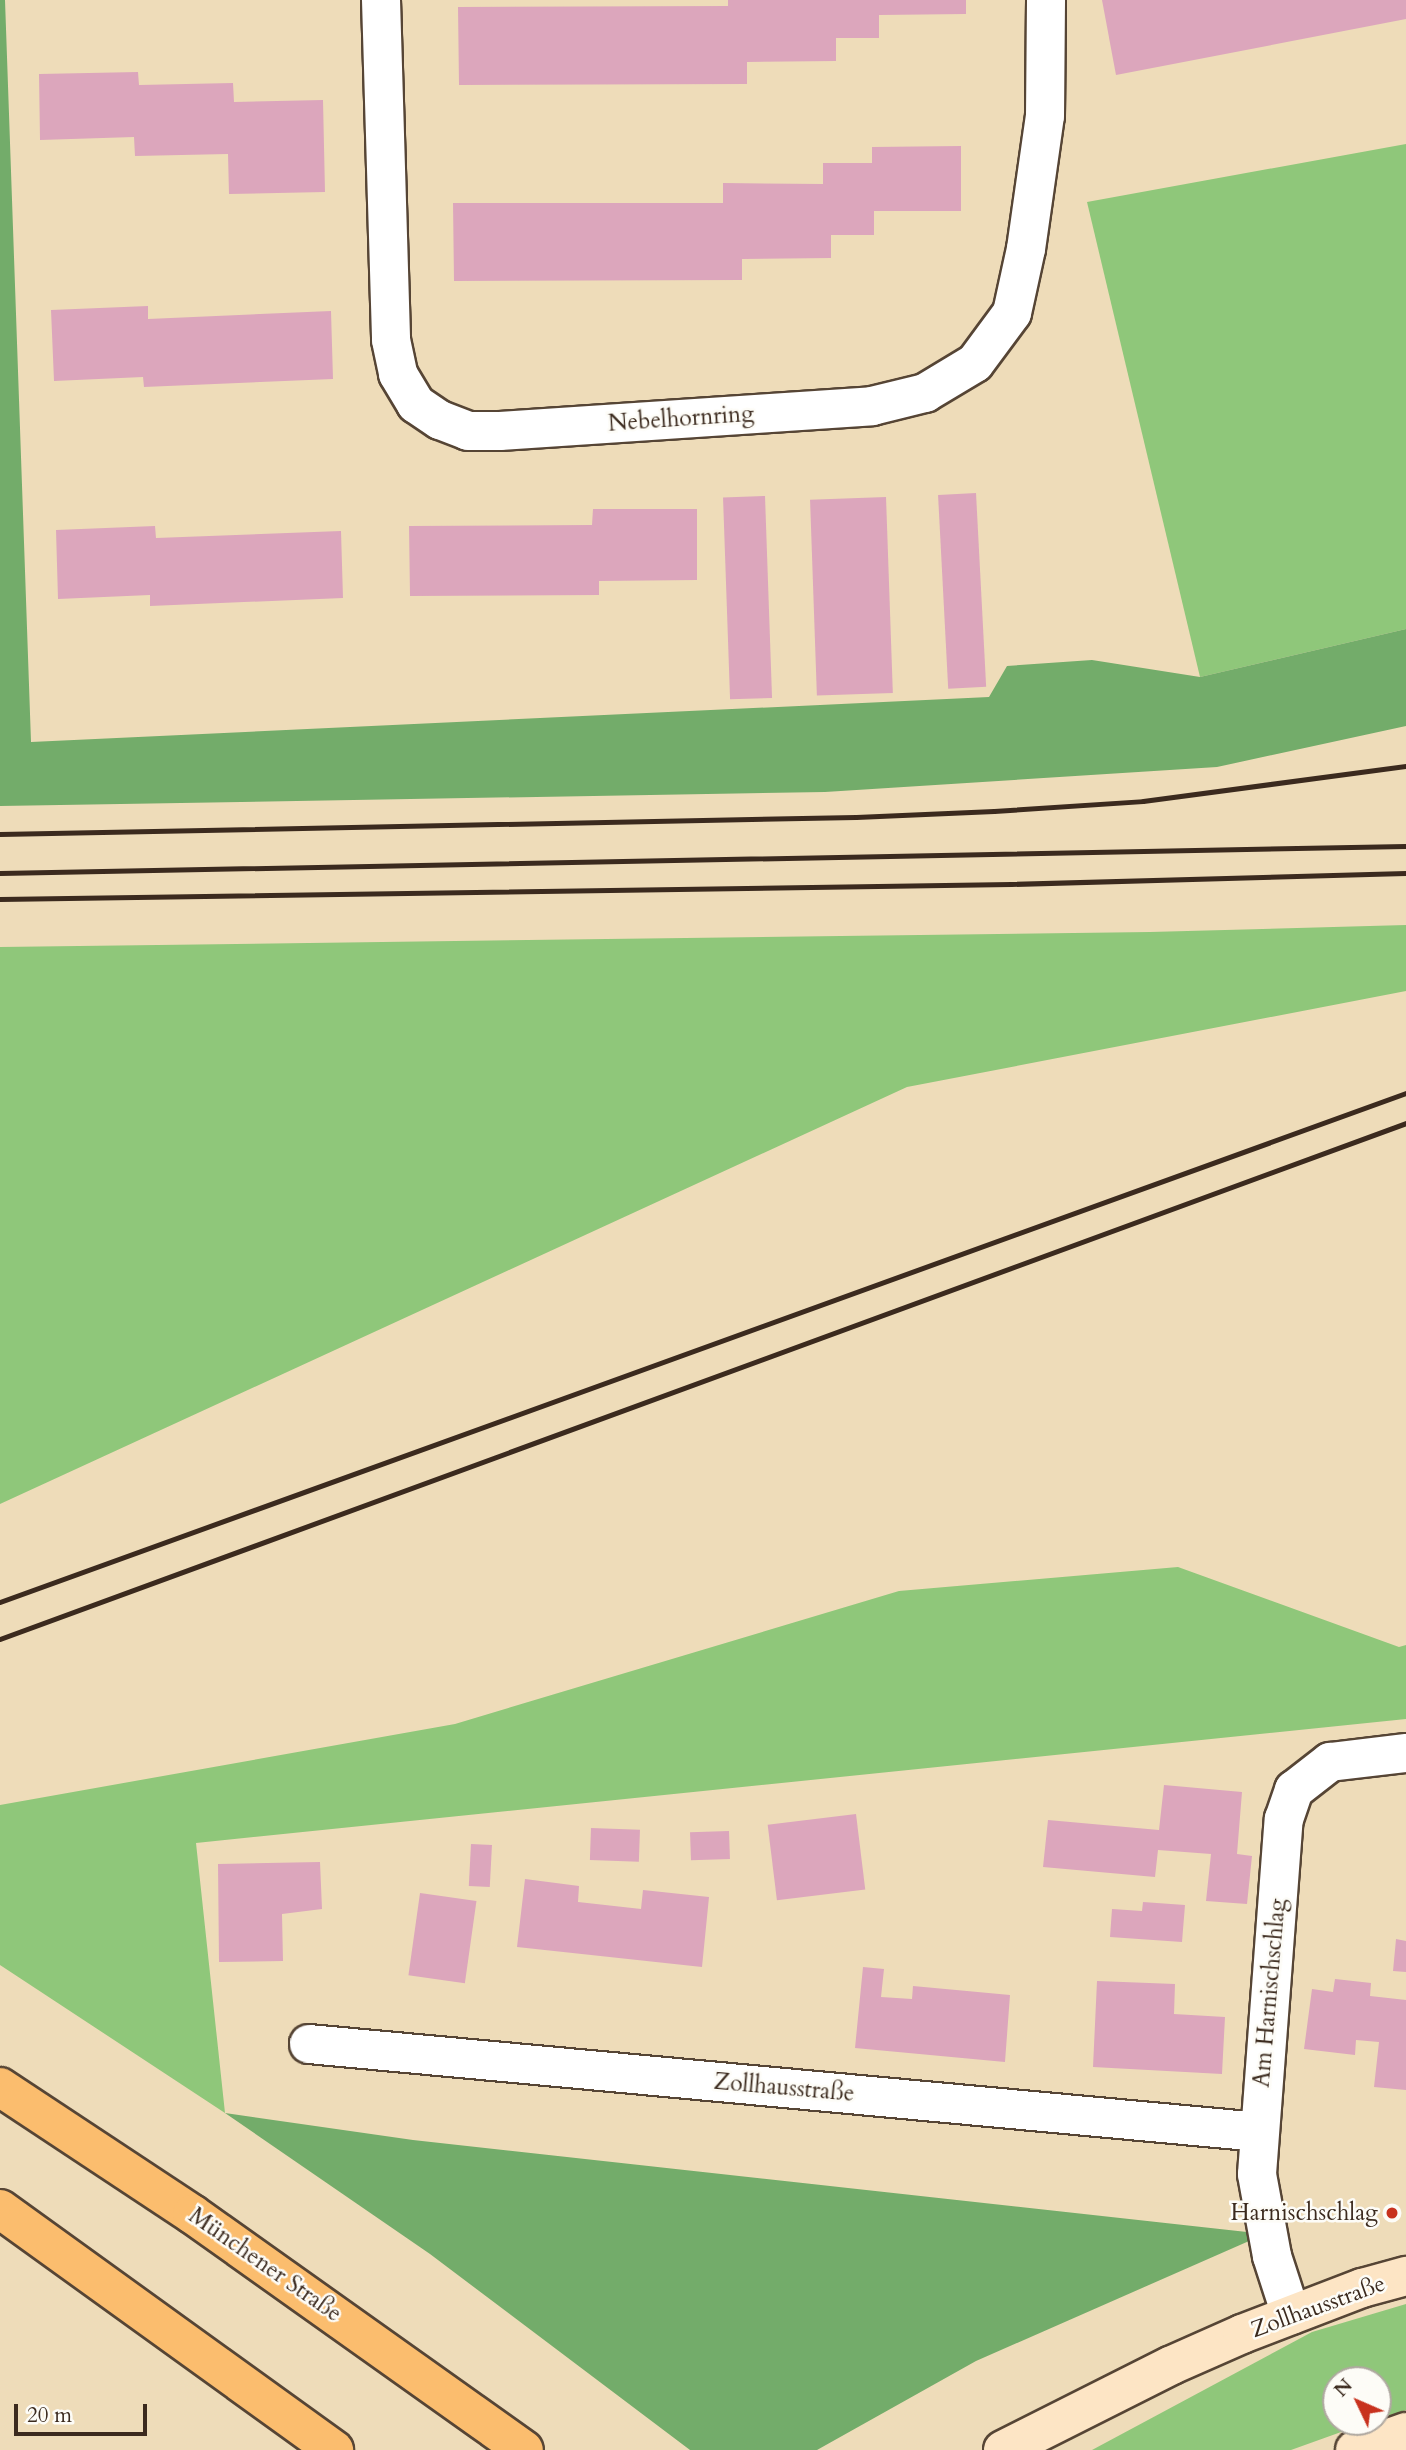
<!DOCTYPE html>
<html>
<head>
<meta charset="utf-8">
<style>
  body { margin:0 }
  #map { position:relative; width:1406px; height:2450px; overflow:hidden; background:#eedcb9; font-family:Cardo,serif }
  div>[style] { position:absolute }
  [style*='--x'] { left:calc(var(--x)*1px); top:calc(var(--y)*1px); width:calc(var(--w)*1px); rotate:calc(var(--a)*1deg) }
  .green>* { inset:0; background:#8fc77a }
  .forest>* { inset:0; background:#73ac6a }
  .building>* { inset:0; background:#dca6bc; transform-origin:0 0 }
  .roads { filter:drop-shadow(2px 0 #564535) drop-shadow(-2px 0 #564535) drop-shadow(0 2px #564535) drop-shadow(0 -2px #564535) }
  .minor>* { height:38px; margin:-19px; padding:0 19px; transform-origin:19px; border-radius:19px; background:#fff }
  .secondary>* { height:38px; margin:-19px; padding:0 19px; transform-origin:19px; border-radius:19px; background:#fde5c5 }
  .primary>* { height:38px; margin:-19px; padding:0 19px; transform-origin:19px; border-radius:19px; background:#fbbd6e }
  .rail>* { height:5px; margin:-2.5px; padding:0 2.5px; transform-origin:2.5px; border-radius:2.5px; background:#3b2a1e }
  .dots>* { width:19px; height:19px; translate:-50% -50%; box-sizing:border-box; border:4px solid #fdfcf7; border-radius:50% }
  span { translate:-50% -50%; white-space:nowrap; text-align:center; line-height:1.15; -webkit-text-stroke:5px #fdfcf7; paint-order:stroke }
  .street-label { font-size:23px; color:#3b2a1e }
  .poi-label { font-size:23px; color:#3b2a1e }
  .right { translate:-100% -50%; text-align:right }
  .north { position:absolute; left:1322px; top:2366px; width:70px; height:70px; box-sizing:border-box; background:#fdfcf7; border:2px solid #afa8a0; border-radius:50%; rotate:314deg; font-size:19px; font-weight:700; line-height:28px; text-align:center; color:#3b2a1e }
  .north::after { content:''; display:block; margin:auto; width:24px; height:32px; background:#c8321e; clip-path:polygon(50% 0,100% 100%,50% 72%,0 100%) }
  .scale { position:absolute; left:14px; top:2404px; width:133px; height:32px; box-sizing:border-box; border:4px solid #3b2a1e; border-top:0; padding-left:9px; font-size:21px; line-height:24px; white-space:nowrap; color:#3b2a1e; -webkit-text-stroke:5px #fdfcf7; paint-order:stroke }
</style>
</head>
<body>
<div id="map">
  <div class="green">
    <i style="clip-path:polygon(1406px 144px,1406px 629px,1200px 677px,1087px 202px)"></i>
    <i style="clip-path:polygon(1406px 925px,1406px 991px,907px 1087px,0 1504px,0 947px,1150px 932px)"></i>
    <i style="clip-path:polygon(1178px 1567px,1399px 1647px,1406px 1645px,1406px 1719px,196px 1843px,225px 2113px,0 1965px,0 1805px,455px 1724px,899px 1591px)"></i>
    <i style="clip-path:polygon(1406px 2304px,1406px 2410px,1378px 2419px,1378px 2380px,1336px 2380px,1336px 2422px,1369px 2422px,1291px 2450px,1092px 2450px,1312px 2332px)"></i>
  </div>
  <div class="forest">
    <i style="clip-path:polygon(0 0,5px 0,31px 742px,989px 697px,1007px 666px,1092px 660px,1200px 677px,1406px 629px,1406px 726px,1217px 767px,825px 792px,0 806px)"></i>
    <i style="clip-path:polygon(225px 2113px,413px 2140px,1265px 2234px,976px 2361px,817px 2450px,690px 2450px,430px 2254px)"></i>
  </div>
  <div class="building">
    <i style="clip-path:polygon(728px 0,966px 0,966px 14px,879px 15px,879px 38px,836px 38px,836px 61px,747px 62px,747px 84px,459px 85px,458px 7px,728px 6px)"></i>
    <i style="clip-path:polygon(1102px 0,1406px 0,1406px 19px,1116px 75px)"></i>
    <i style="clip-path:polygon(138px 72px,139px 85px,233px 83px,234px 102px,323px 100px,325px 192px,229px 194px,228px 154px,135px 156px,134px 137px,40px 140px,39px 74px)"></i>
    <i style="clip-path:polygon(961px 146px,961px 211px,874px 211px,874px 235px,831px 235px,831px 258px,742px 259px,742px 280px,454px 281px,453px 203px,723px 203px,723px 183px,823px 184px,823px 163px,872px 163px,872px 147px)"></i>
    <i style="clip-path:polygon(148px 306px,148px 319px,331px 311px,333px 379px,144px 387px,143px 377px,54px 381px,51px 310px)"></i>
    <i style="left:976px;top:493px;width:194px;height:38px;rotate:87deg"></i>
    <i style="left:765px;top:496px;width:202px;height:42px;rotate:88deg"></i>
    <i style="left:886px;top:497px;width:196px;height:76px;rotate:88deg"></i>
    <i style="clip-path:polygon(593px 509px,697px 509px,697px 580px,599px 581px,599px 595px,410px 596px,409px 526px,592px 525px)"></i>
    <i style="clip-path:polygon(155px 526px,156px 538px,341px 531px,343px 598px,150px 606px,150px 595px,58px 599px,56px 530px)"></i>
    <i style="clip-path:polygon(1164px 1785px,1242px 1792px,1237px 1854px,1252px 1856px,1247px 1904px,1206px 1901px,1211px 1854px,1158px 1850px,1155px 1877px,1043px 1867px,1048px 1820px,1159px 1830px)"></i>
    <i style="left:856px;top:1814px;width:76px;height:89px;rotate:83deg"></i>
    <i style="left:591px;top:1828px;width:49px;height:32px;rotate:2deg"></i>
    <i style="left:729px;top:1831px;width:28px;height:39px;rotate:88deg"></i>
    <i style="left:471px;top:1844px;width:21px;height:42px;rotate:3deg"></i>
    <i style="clip-path:polygon(320px 1862px,322px 1909px,282px 1914px,283px 1961px,219px 1962px,218px 1864px)"></i>
    <i style="clip-path:polygon(525px 1879px,579px 1886px,578px 1902px,641px 1909px,643px 1890px,709px 1897px,702px 1967px,517px 1947px)"></i>
    <i style="left:420px;top:1893px;width:57px;height:83px;rotate:8deg"></i>
    <i style="clip-path:polygon(1143px 1902px,1185px 1905px,1182px 1942px,1110px 1937px,1112px 1909px,1142px 1911px)"></i>
    <i style="clip-path:polygon(1396px 1939px,1406px 1941px,1406px 1972px,1393px 1971px)"></i>
    <i style="clip-path:polygon(863px 1967px,884px 1969px,881px 1997px,912px 1999px,913px 1986px,1010px 1995px,1005px 2062px,855px 2048px)"></i>
    <i style="clip-path:polygon(1335px 1979px,1371px 1983px,1370px 1996px,1406px 2000px,1406px 2090px,1374px 2087px,1379px 2042px,1356px 2040px,1355px 2055px,1304px 2049px,1312px 1989px,1333px 1992px)"></i>
    <i style="clip-path:polygon(1097px 1981px,1175px 1984px,1174px 2014px,1225px 2017px,1222px 2074px,1093px 2067px)"></i>
  </div>
  <div class="roads">
    <div class="minor">
      <i style="--x:381;--y:0;--w:340;--a:88.3"></i>
      <i style="--x:391;--y:340;--w:35;--a:78"></i>
      <i style="--x:398;--y:374;--w:35;--a:59"></i>
      <i style="--x:416;--y:404;--w:29;--a:34"></i>
      <i style="--x:440;--y:420;--w:30;--a:21"></i>
      <i style="--x:468;--y:431;--w:32;--a:0"></i>
      <i style="--x:500;--y:431;--w:373;--a:-3.8"></i>
      <i style="--x:872;--y:406;--w:55;--a:-13.8"></i>
      <i style="--x:925;--y:393;--w:58;--a:-31"></i>
      <i style="--x:975;--y:363;--w:62;--a:-53.5"></i>
      <i style="--x:1012;--y:313;--w:66;--a:-77.7"></i>
      <i style="--x:1026;--y:249;--w:134;--a:-81.9"></i>
      <i style="--x:1045;--y:116;--w:116;--a:-89.5"></i>
      <i style="--x:309;--y:2044;--w:954;--a:5.29"></i>
      <i style="--x:1291;--y:2315;--w:62;--a:-107.9"></i>
      <i style="--x:1272;--y:2256;--w:83;--a:-100.4"></i>
      <i style="--x:1257;--y:2174;--w:356;--a:-85.7"></i>
      <i style="--x:1284;--y:1819;--w:31;--a:-71"></i>
      <i style="--x:1294;--y:1790;--w:46;--a:-37.9"></i>
      <i style="--x:1330;--y:1762;--w:77;--a:-6.8"></i>
    </div>
    <div class="secondary">
      <i style="--x:1003;--y:2450;--w:189;--a:-26.7"></i>
      <i style="--x:1172;--y:2365;--w:77;--a:-23.9"></i>
      <i style="--x:1242;--y:2334;--w:129;--a:-21"></i>
      <i style="--x:1362;--y:2288;--w:46;--a:-15.3"></i>
      <i style="--x:1355;--y:2450;--w:54;--a:-19.4"></i>
    </div>
    <div class="primary">
      <i style="--x:0;--y:2087;--w:230;--a:33.5"></i>
      <i style="--x:192;--y:2214;--w:407;--a:35.4"></i>
      <i style="--x:0;--y:2209;--w:412;--a:35.8"></i>
    </div>
  </div>
  <div class="rail">
    <i style="--x:0;--y:834;--w:856;--a:-1.14"></i>
    <i style="--x:856;--y:817;--w:138;--a:-2.5"></i>
    <i style="--x:994;--y:811;--w:149;--a:-3.8"></i>
    <i style="--x:1143;--y:801;--w:265;--a:-7.6"></i>
    <i style="--x:0;--y:873;--w:1406;--a:-1.1"></i>
    <i style="--x:0;--y:899;--w:1011;--a:-0.85"></i>
    <i style="--x:1011;--y:884;--w:395;--a:-1.6"></i>
    <i style="--x:0;--y:1602;--w:1495;--a:-19.9"></i>
    <i style="--x:0;--y:1639;--w:1498;--a:-20.15"></i>
  </div>
  <div class="dots">
    <i style="left:1392px;top:2213px;background:#c8321e"></i>
  </div>
  <div class="street-label">
    <span style="left:681px;top:419px;rotate:-4deg">Nebelhornring</span>
    <span style="left:1270px;top:1993px;rotate:-85deg">Am Harnischschlag</span>
    <span style="left:784px;top:2088px;rotate:5deg">Zollhausstraße</span>
    <span style="left:265px;top:2265px;rotate:35deg">Münchener Straße</span>
    <span style="left:1318px;top:2307px;rotate:-20deg">Zollhausstraße</span>
  </div>
  <div class="poi-label">
    <span class="right" style="left:1378px;top:2213px">Harnischschlag</span>
  </div>
  <div class="north">N</div>
  <div class="scale">20 m</div>
</div>
</body>
</html>
